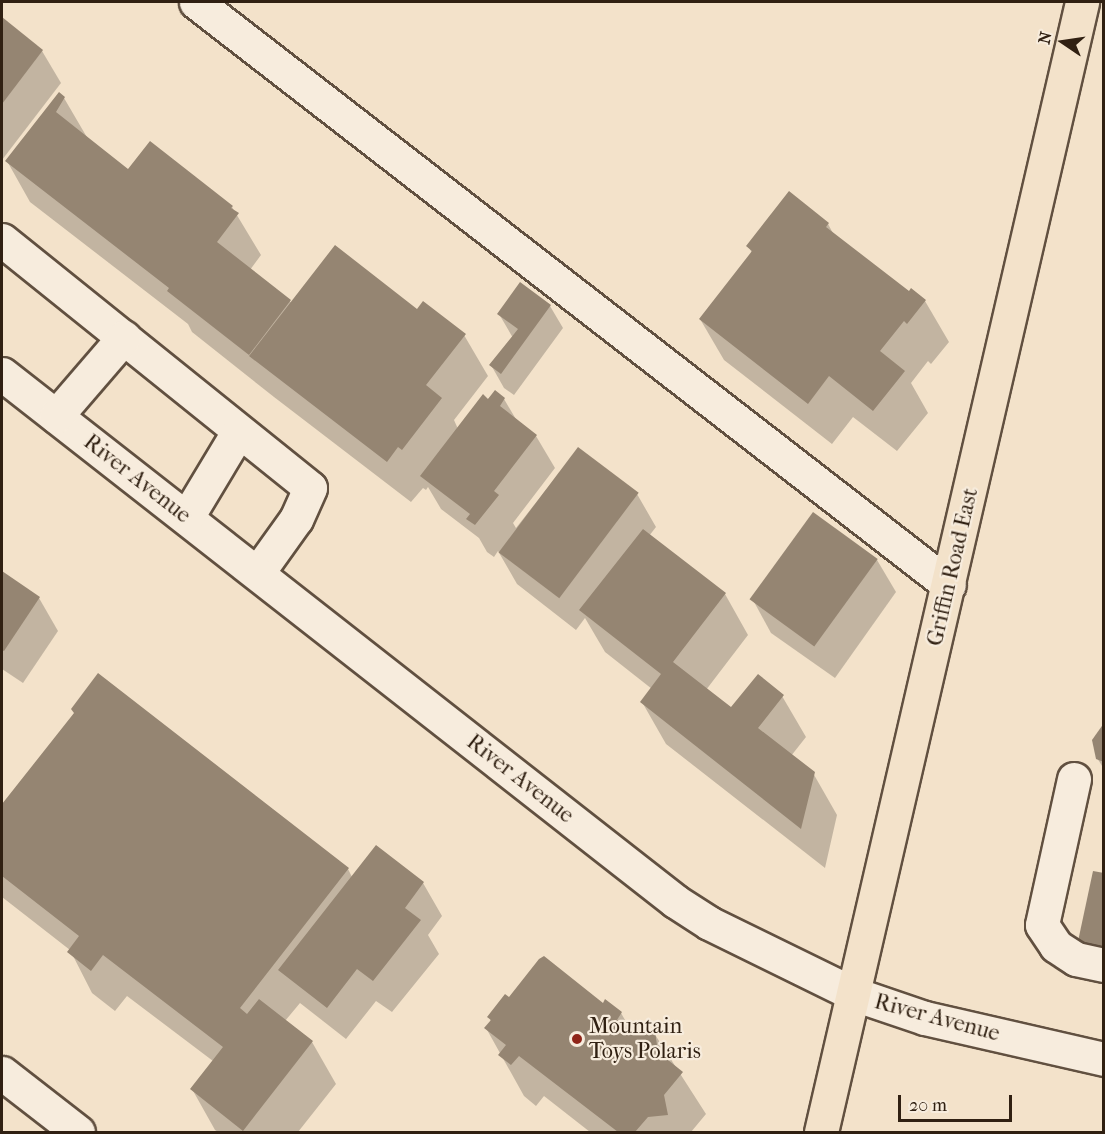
<!DOCTYPE html>
<html>
<head>
<meta charset="utf-8">
<style>
  body { margin:0 }
  #map { position:relative; width:1105px; height:1134px; overflow:hidden; background:#f3e2ca; font-family:"IM FELL French Canon",serif }
  div>[style] { position:absolute }
  [style*='--x'] { left:calc(var(--x)*1px); top:calc(var(--y)*1px); width:calc(var(--w)*1px); rotate:calc(var(--a)*1deg) }
  .shadow>* { inset:0; background:#0003 }
  .building>* { inset:0; background:#958572; transform-origin:0 0 }
  .roads { filter:drop-shadow(2px 0 #615040) drop-shadow(-2px 0 #615040) drop-shadow(0 2px #615040) drop-shadow(0 -2px #615040) }
  .minor>* { height:33px; margin:-16.5px; padding:0 16.5px; transform-origin:16.5px; border-radius:16.5px; background:#f7ecdd }
  .major>* { height:33px; margin:-16.5px; padding:0 16.5px; transform-origin:16.5px; border-radius:16.5px; background:#f3e2ca }
  .dots>* { width:16px; height:16px; translate:-50% -50%; box-sizing:border-box; border:3px solid #f7ecdd; border-radius:50% }
  span { translate:-50% -50%; white-space:nowrap; text-align:center; line-height:1.15; -webkit-text-stroke:4.5px #f7ecdd; paint-order:stroke }
  .street-label { font-size:22px; color:#302012 }
  .poi-label { font-size:22px; color:#302012 }
  .left { translate:0 -50%; text-align:left }
  .frame { position:absolute; inset:0; border:3px solid #302012; pointer-events:none }
  .north { position:absolute; left:1033px; top:12px; width:60px; height:60px; -webkit-text-stroke:4px #f7ecdd; paint-order:stroke; rotate:283deg; font-size:16px; font-weight:700; line-height:24px; text-align:center; color:#302012 }
  .north::after { content:''; display:block; margin:auto; width:21px; height:27px; background:#302012; clip-path:polygon(50% 0,100% 100%,50% 72%,0 100%) }
  .scale { position:absolute; left:898px; top:1095px; width:114px; height:27px; box-sizing:border-box; border:3px solid #302012; border-top:0; padding-left:8px; font-size:18px; line-height:21px; white-space:nowrap; color:#302012; -webkit-text-stroke:4px #f7ecdd; paint-order:stroke }
</style>
</head>
<body>
<div id="map">
  <div class="shadow">
    <i style="clip-path:polygon(2px 19px,42px 51px,61px 83px,2px 160px)"></i>
    <i style="clip-path:polygon(64px 98px,88px 139px,129px 171px,232px 207px,261px 255px,250px 270px,292px 303px,417px 311px,464px 335px,488px 376px,454px 420px,458px 429px,495px 392px,504px 399px,517px 421px,536px 436px,555px 468px,513px 523px,516px 528px,578px 449px,637px 494px,656px 527px,649px 536px,725px 594px,748px 635px,706px 690px,731px 709px,782px 696px,806px 737px,791px 756px,813px 773px,837px 815px,825px 868px,666px 744px,642px 702px,652px 689px,605px 652px,585px 618px,576px 630px,517px 584px,498px 551px,494px 557px,487px 552px,479px 538px,441px 509px,428px 487px,426px 490px,423px 488px,411px 502px,274px 397px,192px 332px,188px 324px,30px 202px,7px 161px)"></i>
    <i style="clip-path:polygon(828px 224px,834px 235px,909px 293px,925px 301px,949px 342px,931px 364px,928px 361px,911px 383px,928px 413px,897px 451px,853px 417px,832px 444px,724px 360px,700px 319px,752px 253px,748px 246px)"></i>
    <i style="clip-path:polygon(550px 306px,563px 328px,514px 395px,504px 388px,491px 365px,513px 338px,499px 314px)"></i>
    <i style="clip-path:polygon(877px 560px,896px 592px,835px 678px,771px 633px,753px 600px)"></i>
    <i style="clip-path:polygon(2px 573px,39px 598px,58px 631px,23px 683px,2px 669px)"></i>
    <i style="clip-path:polygon(75px 714px,348px 869px,352px 877px,376px 847px,423px 883px,442px 916px,428px 935px,439px 954px,392px 1012px,376px 1001px,346px 1039px,300px 1003px,285px 1021px,312px 1042px,336px 1084px,298px 1132px,218px 1132px,215px 1130px,192px 1089px,213px 1061px,127px 996px,115px 1011px,92px 993px,70px 950px,2px 897px,2px 807px)"></i>
    <i style="clip-path:polygon(1104px 727px,1104px 769px,1097px 758px)"></i>
    <i style="clip-path:polygon(509px 999px,603px 1005px,606px 1001px,621px 1013px,633px 1034px,654px 1033px,706px 1114px,691px 1132px,590px 1132px,544px 1096px,536px 1106px,524px 1096px,486px 1028px,491px 1022px,489px 1017px)"></i>
  </div>
  <div class="building">
    <i style="clip-path:polygon(2px 17px,43px 50px,2px 104px)"></i>
    <i style="clip-path:polygon(59px 92px,65px 97px,56px 112px,128px 169px,150px 141px,233px 206px,231px 208px,239px 213px,217px 242px,291px 300px,249px 355px,167px 291px,169px 288px,5px 161px)"></i>
    <i style="clip-path:polygon(789px 191px,829px 223px,826px 227px,909px 291px,911px 288px,926px 300px,907px 324px,904px 321px,880px 351px,905px 371px,873px 411px,829px 376px,808px 404px,699px 319px,752px 251px,746px 246px)"></i>
    <i style="clip-path:polygon(335px 245px,417px 309px,423px 301px,466px 334px,426px 385px,442px 398px,402px 450px,398px 447px,387px 462px,249px 356px)"></i>
    <i style="clip-path:polygon(520px 282px,551px 305px,501px 374px,489px 365px,518px 329px,497px 314px)"></i>
    <i style="clip-path:polygon(495px 390px,505px 398px,500px 406px,537px 435px,494px 491px,499px 495px,475px 525px,466px 519px,470px 514px,420px 476px,483px 394px,488px 399px)"></i>
    <i style="left:578px;top:447px;width:76px;height:132px;rotate:37deg"></i>
    <i style="left:813px;top:512px;width:80px;height:108px;rotate:36deg"></i>
    <i style="clip-path:polygon(643px 529px,726px 593px,673px 662px,731px 707px,758px 674px,784px 695px,758px 728px,815px 772px,801px 829px,640px 702px,661px 674px,579px 610px)"></i>
    <i style="clip-path:polygon(2px 571px,40px 597px,4px 651px,2px 650px)"></i>
    <i style="clip-path:polygon(98px 673px,349px 868px,240px 1008px,247px 1014px,259px 999px,313px 1041px,243px 1131px,190px 1089px,223px 1047px,103px 955px,91px 971px,67px 952px,79px 936px,2px 876px,2px 804px,74px 713px,71px 709px)"></i>
    <i style="clip-path:polygon(1104px 723px,1104px 762px,1096px 759px,1092px 740px)"></i>
    <i style="clip-path:polygon(376px 845px,424px 882px,405px 908px,421px 920px,373px 981px,357px 969px,327px 1008px,278px 970px)"></i>
    <i style="clip-path:polygon(1093px 871px,1104px 873px,1104px 952px,1077px 946px)"></i>
    <i style="clip-path:polygon(544px 956px,603px 1003px,605px 999px,622px 1012px,617px 1020px,633px 1033px,655px 1031px,658px 1052px,683px 1072px,664px 1095px,668px 1115px,648px 1117px,635px 1132px,618px 1132px,519px 1056px,511px 1065px,498px 1055px,506px 1045px,484px 1028px,491px 1020px,487px 1017px,505px 994px,509px 997px,539px 959px)"></i>
  </div>
  <div class="roads">
    <div class="minor">
      <i style="--x:196;--y:2;--w:952;--a:37.75"></i>
      <i style="--x:2;--y:240;--w:395;--a:38.8"></i>
      <i style="--x:310;--y:488;--w:34;--a:114"></i>
      <i style="--x:296;--y:519;--w:65;--a:125.6"></i>
      <i style="--x:2;--y:374;--w:855;--a:38.06"></i>
      <i style="--x:675;--y:901;--w:40;--a:32.9"></i>
      <i style="--x:709;--y:923;--w:161;--a:26.1"></i>
      <i style="--x:854;--y:994;--w:75;--a:18.7"></i>
      <i style="--x:925;--y:1018;--w:184;--a:12.9"></i>
      <i style="--x:56;--y:416;--w:104;--a:-49.3"></i>
      <i style="--x:187;--y:517;--w:99;--a:-59"></i>
      <i style="--x:1074;--y:779;--w:149;--a:102.4"></i>
      <i style="--x:1042;--y:925;--w:25;--a:56"></i>
      <i style="--x:1056;--y:946;--w:24;--a:33"></i>
      <i style="--x:1076;--y:959;--w:29;--a:12"></i>
      <i style="--x:2;--y:1073;--w:96;--a:37.8"></i>
    </div>
    <div class="major">
      <i style="--x:821;--y:1132;--w:1160;--a:-76.99"></i>
    </div>
  </div>
  <div class="dots">
    <i style="left:577px;top:1039px;background:#8f2418"></i>
  </div>
  <div class="street-label">
    <span style="left:137px;top:479px;rotate:38deg">River Avenue</span>
    <span style="left:953px;top:567px;rotate:-77deg">Griffin Road East</span>
    <span style="left:520px;top:779px;rotate:38deg">River Avenue</span>
    <span style="left:937px;top:1018px;rotate:15deg">River Avenue</span>
  </div>
  <div class="poi-label">
    <span class="left" style="left:589px;top:1039px">Mountain<br>Toys Polaris</span>
  </div>
  <div class="frame"></div>
  <div class="north">N</div>
  <div class="scale">20 m</div>
</div>
</body>
</html>
